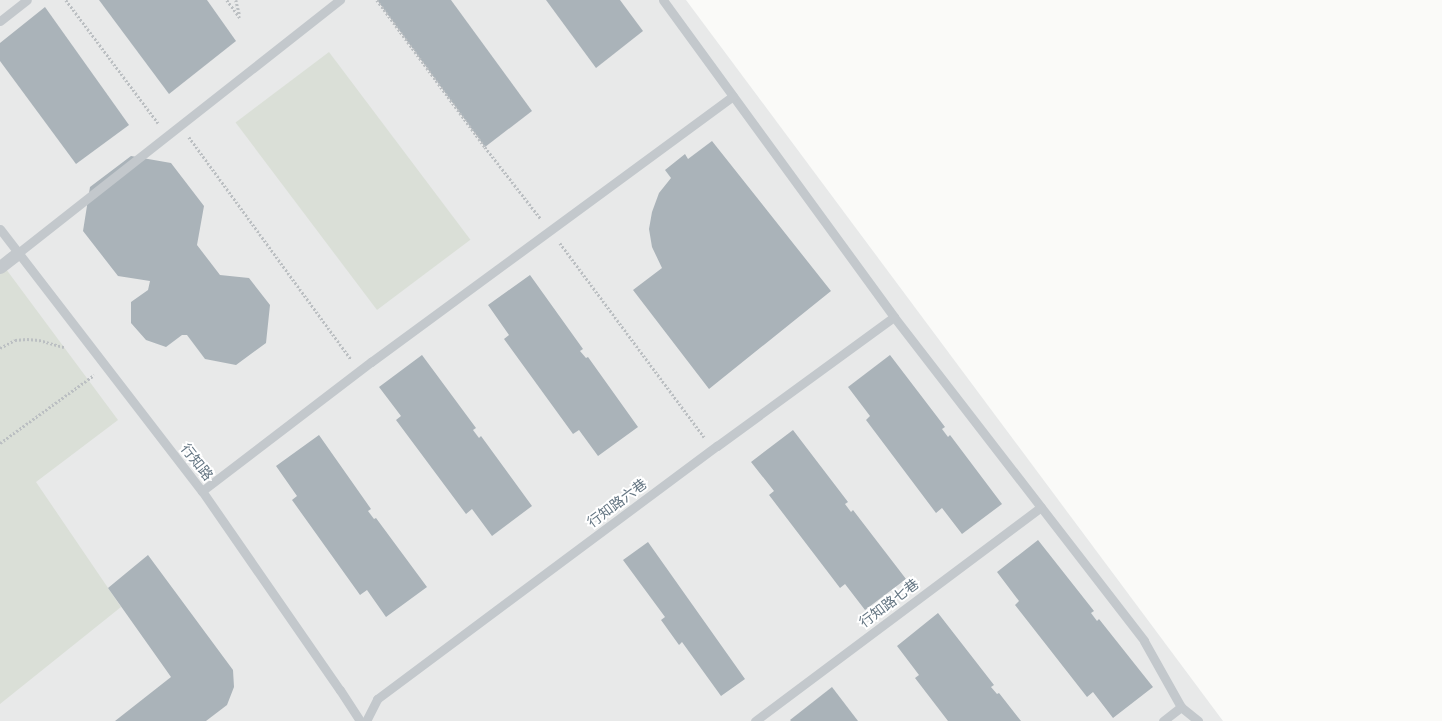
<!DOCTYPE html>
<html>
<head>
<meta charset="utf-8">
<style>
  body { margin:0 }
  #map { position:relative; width:1442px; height:721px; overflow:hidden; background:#fafaf8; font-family:"Archivo Narrow","Noto Sans SC",sans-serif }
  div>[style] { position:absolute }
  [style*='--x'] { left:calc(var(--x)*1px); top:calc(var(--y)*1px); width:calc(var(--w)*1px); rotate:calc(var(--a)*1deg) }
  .built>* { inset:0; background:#e8e9e9 }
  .green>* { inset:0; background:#dadfd7; transform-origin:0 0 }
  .building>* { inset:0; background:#aab3b9 }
  .path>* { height:2.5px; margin-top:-1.25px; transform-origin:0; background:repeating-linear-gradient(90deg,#bbbfc2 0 2px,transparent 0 4px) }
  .service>* { height:9px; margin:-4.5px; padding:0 4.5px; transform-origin:4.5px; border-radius:4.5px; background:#c3c8cc }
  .pedestrian>* { height:13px; margin:-6.5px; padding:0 6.5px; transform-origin:6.5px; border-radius:6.5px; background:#c3c8cc }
  span { translate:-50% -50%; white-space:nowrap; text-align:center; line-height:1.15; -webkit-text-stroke:4px #fff; paint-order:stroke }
  .street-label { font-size:14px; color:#657683 }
</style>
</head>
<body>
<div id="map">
  <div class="built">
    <i style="clip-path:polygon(0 0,686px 0,1223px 721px,0 721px)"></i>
  </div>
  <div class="green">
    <i style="left:329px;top:52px;width:235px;height:117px;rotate:53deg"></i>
    <i style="clip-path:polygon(3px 265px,118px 420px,36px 482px,121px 607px,0 704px,0 267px)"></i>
  </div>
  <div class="building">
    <i style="clip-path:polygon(99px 0,207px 0,236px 41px,169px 94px)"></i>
    <i style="clip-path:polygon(377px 0,451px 0,532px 111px,485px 147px)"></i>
    <i style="clip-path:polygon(546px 0,620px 0,643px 31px,596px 68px)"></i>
    <i style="clip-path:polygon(45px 7px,129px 125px,76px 164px,0 61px,0 43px)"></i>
    <i style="clip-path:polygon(712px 141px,831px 291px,709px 389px,633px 290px,662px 268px,652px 247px,649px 229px,652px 212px,659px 193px,671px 178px,665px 170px,685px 154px,688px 159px)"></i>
    <i style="clip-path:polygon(131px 156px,171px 163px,204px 206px,197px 245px,220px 275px,249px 278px,270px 305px,266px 343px,236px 365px,205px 359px,187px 335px,182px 335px,166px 347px,146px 340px,131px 323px,131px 302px,148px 290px,150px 281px,118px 276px,83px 231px,90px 187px)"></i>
    <i style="clip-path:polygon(530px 275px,583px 349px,580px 351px,586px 358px,588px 357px,638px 427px,598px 456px,579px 430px,573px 434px,504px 339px,509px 335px,488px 305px)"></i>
    <i style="clip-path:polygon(422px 355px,476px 428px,473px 430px,479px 438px,481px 436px,532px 506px,492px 536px,472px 509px,466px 514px,396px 420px,401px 416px,379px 387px)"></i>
    <i style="clip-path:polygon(890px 355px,945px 427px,942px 429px,948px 437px,950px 435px,1002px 504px,962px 534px,942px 508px,936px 513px,866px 420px,870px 416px,848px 387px)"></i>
    <i style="clip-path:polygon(793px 430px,848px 502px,845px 504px,851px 512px,853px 510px,906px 579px,865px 610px,845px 584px,840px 588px,769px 495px,774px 491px,751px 462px)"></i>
    <i style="clip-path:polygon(319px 435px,371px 509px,368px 511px,374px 519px,376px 518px,427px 587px,386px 617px,367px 590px,360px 595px,292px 500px,297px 496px,276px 466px)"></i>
    <i style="clip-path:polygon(1038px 540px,1094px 611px,1091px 613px,1097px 621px,1099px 619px,1153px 687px,1113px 718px,1093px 692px,1087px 697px,1015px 605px,1019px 601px,997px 572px)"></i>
    <i style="clip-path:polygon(648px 542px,745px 679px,721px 696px,682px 642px,679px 645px,661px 620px,665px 617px,623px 560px)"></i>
    <i style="clip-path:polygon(148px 555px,233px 670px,234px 687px,227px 705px,206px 721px,115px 721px,171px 677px,108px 588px)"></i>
    <i style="clip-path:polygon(938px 613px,994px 685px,991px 687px,997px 694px,999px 693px,1021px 721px,948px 721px,915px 678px,919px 675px,897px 646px)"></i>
    <i style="clip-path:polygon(832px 687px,858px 721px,791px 721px,790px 720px)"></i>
  </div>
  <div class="path">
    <i style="--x:66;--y:0;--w:154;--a:53.2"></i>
    <i style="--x:227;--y:0;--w:22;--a:54"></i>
    <i style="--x:236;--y:0;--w:16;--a:76"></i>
    <i style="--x:377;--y:0;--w:182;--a:53.7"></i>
    <i style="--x:485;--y:147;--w:91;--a:52.1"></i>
    <i style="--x:189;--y:137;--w:275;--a:53.9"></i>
    <i style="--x:560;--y:243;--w:242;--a:53.4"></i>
    <i style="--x:0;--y:348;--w:17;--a:-28"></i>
    <i style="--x:15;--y:340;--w:12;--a:-5"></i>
    <i style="--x:27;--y:339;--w:12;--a:5"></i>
    <i style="--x:39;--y:340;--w:26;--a:16"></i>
    <i style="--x:0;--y:443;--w:116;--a:-35.9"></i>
  </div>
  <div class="service">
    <i style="--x:663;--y:0;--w:392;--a:53.9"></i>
    <i style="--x:894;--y:317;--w:409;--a:52.3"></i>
    <i style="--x:1144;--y:641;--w:76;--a:60.7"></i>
    <i style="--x:1181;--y:707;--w:22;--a:39"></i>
    <i style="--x:0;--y:21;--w:34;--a:-38"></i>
    <i style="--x:0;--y:229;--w:331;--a:52.4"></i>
    <i style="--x:202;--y:491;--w:242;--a:55.3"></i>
    <i style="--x:340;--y:690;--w:37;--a:57"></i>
    <i style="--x:18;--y:253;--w:410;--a:-38.2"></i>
    <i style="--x:202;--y:491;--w:213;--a:-37.4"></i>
    <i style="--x:371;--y:362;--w:449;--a:-36.3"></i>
    <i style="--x:366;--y:721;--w:25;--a:-63"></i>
    <i style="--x:377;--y:699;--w:424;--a:-36.7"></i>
    <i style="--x:717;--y:446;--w:219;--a:-36.1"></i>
    <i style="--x:755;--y:721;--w:357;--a:-36.8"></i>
    <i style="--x:1163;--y:721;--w:23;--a:-38"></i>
  </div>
  <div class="pedestrian">
    <i style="--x:0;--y:267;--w:23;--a:-38"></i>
  </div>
  <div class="street-label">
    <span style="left:197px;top:462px;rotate:52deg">行知路</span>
    <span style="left:617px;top:503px;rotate:-37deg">行知路六巷</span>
    <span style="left:889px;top:603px;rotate:-37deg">行知路七巷</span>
  </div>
</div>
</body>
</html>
